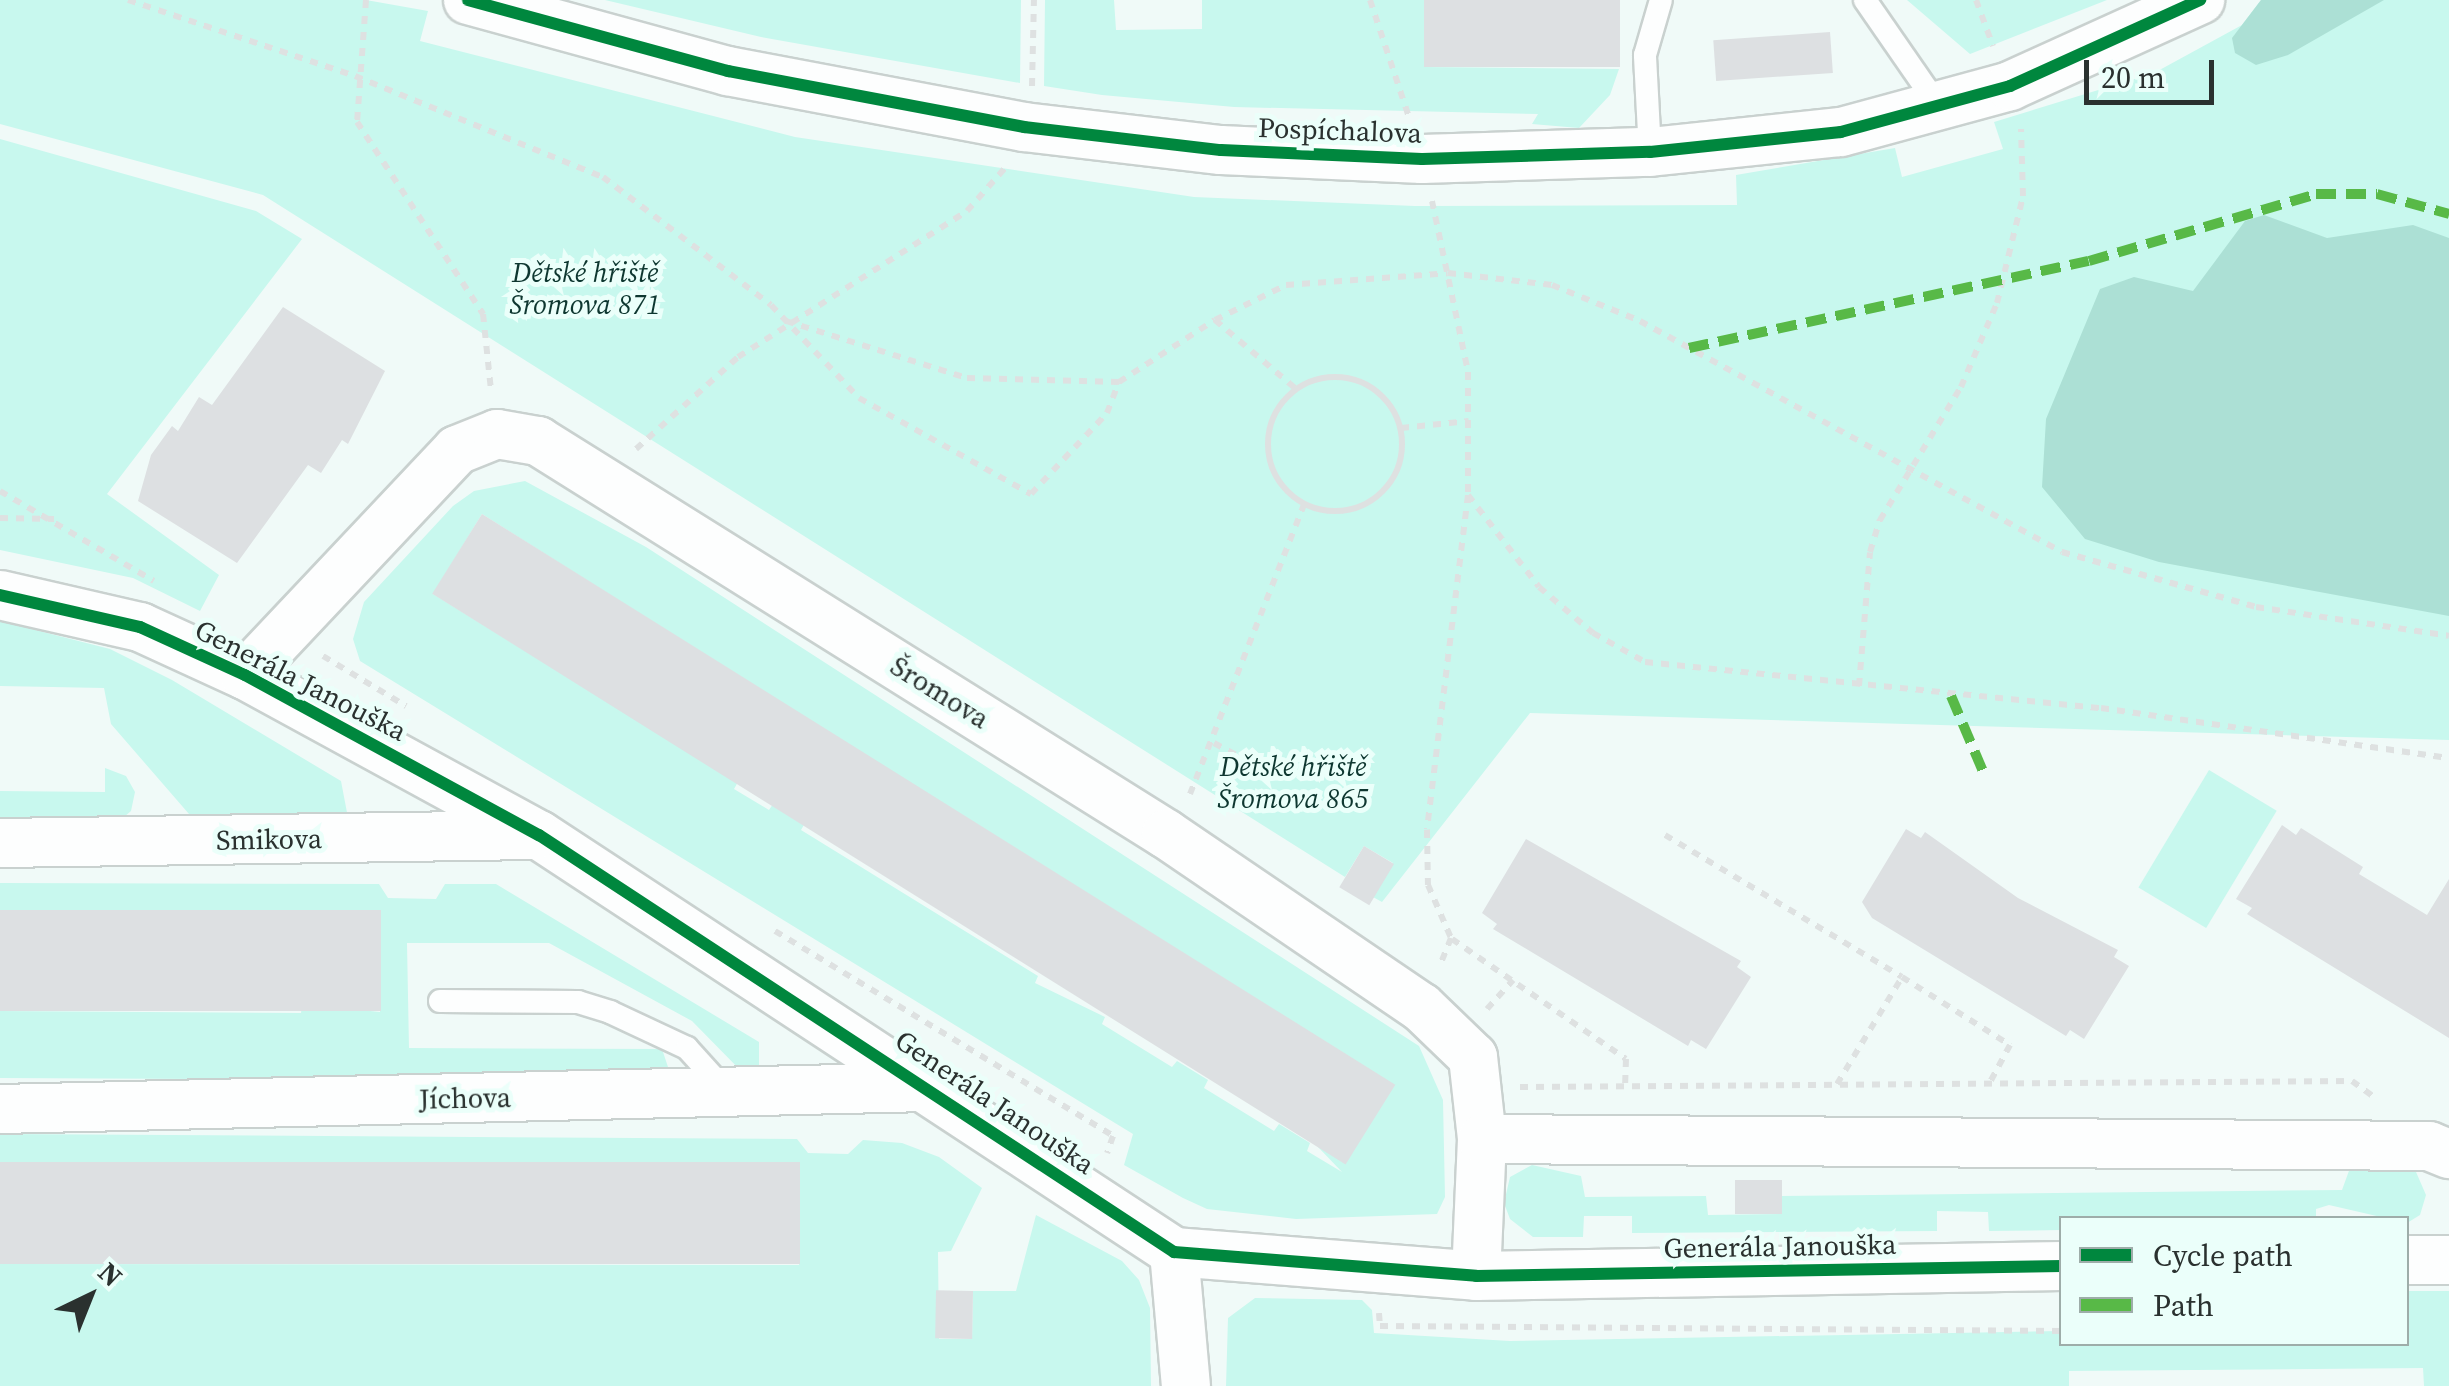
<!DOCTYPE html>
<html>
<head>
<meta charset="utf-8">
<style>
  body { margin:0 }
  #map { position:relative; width:2449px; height:1386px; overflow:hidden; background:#f0faf8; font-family:"Source Serif 4",serif }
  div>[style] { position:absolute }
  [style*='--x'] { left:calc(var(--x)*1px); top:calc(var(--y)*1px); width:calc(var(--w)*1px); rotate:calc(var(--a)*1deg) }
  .green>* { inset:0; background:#c8f8ee; transform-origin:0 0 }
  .forest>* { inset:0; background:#ace0d5 }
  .building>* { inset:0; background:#dde0e2; transform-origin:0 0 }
  .path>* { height:6px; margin-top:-3px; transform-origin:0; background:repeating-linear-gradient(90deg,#dee1e1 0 8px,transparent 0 16px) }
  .path>.ring { margin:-3px; padding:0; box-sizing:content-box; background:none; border:6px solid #dee1e1; border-radius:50% }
  .roads { filter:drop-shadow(2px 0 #c9d1cf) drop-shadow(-2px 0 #c9d1cf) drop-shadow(0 2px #c9d1cf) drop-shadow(0 -2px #c9d1cf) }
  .lane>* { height:22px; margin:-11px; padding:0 11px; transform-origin:11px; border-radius:11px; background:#fdfefe }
  .street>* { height:48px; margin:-24px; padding:0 24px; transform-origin:24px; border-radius:24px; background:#fdfefe }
  .quiet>* { height:10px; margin-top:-5px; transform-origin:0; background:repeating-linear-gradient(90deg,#58b947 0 20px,transparent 0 30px) }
  .cycleway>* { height:12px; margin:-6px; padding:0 6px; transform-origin:6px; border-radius:6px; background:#00873e }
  span { translate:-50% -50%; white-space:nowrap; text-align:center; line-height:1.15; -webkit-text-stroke:10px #ebfffa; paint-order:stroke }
  .street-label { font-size:28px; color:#2a312f }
  .park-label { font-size:28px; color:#0e3730; font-style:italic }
  .legend { position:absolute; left:2059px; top:1216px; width:350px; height:130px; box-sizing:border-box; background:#ebfffa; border:2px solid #9eada9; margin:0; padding:12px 18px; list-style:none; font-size:30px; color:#2a312f }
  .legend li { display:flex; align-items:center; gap:20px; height:50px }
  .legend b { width:50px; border:2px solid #9eada9 }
  .north { position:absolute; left:40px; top:1246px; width:100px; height:100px; -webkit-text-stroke:8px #ebfffa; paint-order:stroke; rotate:43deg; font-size:28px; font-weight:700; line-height:40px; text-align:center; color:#2a312f }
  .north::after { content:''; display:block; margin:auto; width:35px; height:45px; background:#2a312f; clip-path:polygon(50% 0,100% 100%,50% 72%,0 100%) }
  .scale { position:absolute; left:2084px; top:60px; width:130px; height:45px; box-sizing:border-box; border:5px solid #2a312f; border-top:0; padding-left:12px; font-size:30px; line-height:35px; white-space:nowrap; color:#2a312f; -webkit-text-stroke:8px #ebfffa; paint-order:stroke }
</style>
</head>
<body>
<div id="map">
  <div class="green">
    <i style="clip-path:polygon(0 0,366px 0,428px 11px,420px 41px,795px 137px,1194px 197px,1415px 206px,1737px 205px,1736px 175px,1895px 148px,1902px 177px,2003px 149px,1994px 122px,2154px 73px,2242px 25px,2261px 0,2449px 0,2449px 740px,1530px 713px,1382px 902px,1373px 897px,1393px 863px,1364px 846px,1345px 877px,263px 195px,0 124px)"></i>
    <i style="clip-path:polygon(605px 0,1021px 0,1020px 83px,761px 37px)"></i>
    <i style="clip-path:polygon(1045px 0,1114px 0,1116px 30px,1202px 29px,1202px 0,1424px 0,1424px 67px,1619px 69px,1610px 95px,1579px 128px,1532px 124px,1538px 114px,1234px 107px,1102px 95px,1044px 86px)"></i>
    <i style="clip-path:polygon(1907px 0,2107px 0,1970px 54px)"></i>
    <i style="clip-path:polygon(0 139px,256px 211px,302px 239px,107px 494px,219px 575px,200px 611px,133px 578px,0 550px)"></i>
    <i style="clip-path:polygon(evenodd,525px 481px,646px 547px,1419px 1046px,1443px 1100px,1445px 1197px,1437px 1214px,1296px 1219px,1207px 1209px,1183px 1198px,1124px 1165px,1133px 1134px,360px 661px,353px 639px,364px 602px,453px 506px,474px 491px,525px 481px,482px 514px,1087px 896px,1084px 903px,1342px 1172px,1307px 1151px,1310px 1143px,1279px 1124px,1274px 1131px,1204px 1088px,1208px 1080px,1177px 1061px,1172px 1067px,1102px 1024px,1105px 1017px,1035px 983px,1038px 976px,801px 830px,805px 823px,773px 804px,769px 810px,734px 789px,738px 782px,433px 594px,482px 514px)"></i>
    <i style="clip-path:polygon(0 621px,110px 649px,172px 680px,341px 781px,349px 823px,215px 825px,189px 814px,111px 724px,104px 688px,0 686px)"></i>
    <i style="clip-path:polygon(105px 768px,126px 776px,135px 792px,131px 811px,117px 823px,0 825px,0 791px,105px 792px)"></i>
    <i style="left:2209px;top:770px;width:79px;height:137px;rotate:31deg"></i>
    <i style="clip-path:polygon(0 883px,379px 884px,388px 898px,436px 899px,445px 884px,496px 884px,759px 1042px,759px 1077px,745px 1075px,692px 1021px,549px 943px,407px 943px,409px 1048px,662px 1049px,670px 1073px,656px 1081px,0 1078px,0 1011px,301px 1013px,302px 1004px,380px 1012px,381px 915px,0 910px)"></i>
    <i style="clip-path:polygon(0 1134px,797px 1139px,808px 1153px,848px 1154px,863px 1140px,902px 1143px,939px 1157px,982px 1188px,951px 1251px,938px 1252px,939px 1339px,972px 1339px,973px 1291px,1016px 1291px,1036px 1215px,1122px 1261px,1139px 1280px,1150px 1308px,1151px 1386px,0 1386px,0 1264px,799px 1265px,800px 1165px,0 1162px)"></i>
    <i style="clip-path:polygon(1532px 1165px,1581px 1176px,1585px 1197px,1706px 1196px,1708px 1215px,1780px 1214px,1781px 1196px,2342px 1190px,2350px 1168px,2413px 1165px,2426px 1195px,2420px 1215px,2407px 1223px,2329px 1205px,2316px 1209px,2316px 1218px,2062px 1218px,2061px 1230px,1989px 1231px,1988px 1212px,1937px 1211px,1937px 1231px,1632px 1233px,1632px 1216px,1584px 1216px,1583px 1237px,1533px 1237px,1510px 1219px,1504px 1203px,1510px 1177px)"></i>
    <i style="clip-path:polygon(2407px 1291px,2449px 1291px,2449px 1386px,2424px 1386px,2423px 1368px,2069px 1371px,2069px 1386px,1226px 1386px,1228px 1318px,1255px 1298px,1362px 1300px,1372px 1310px,1374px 1333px,1510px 1341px,2061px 1331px,2062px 1344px,2406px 1344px)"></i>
  </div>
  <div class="forest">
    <i style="clip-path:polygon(2261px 0,2384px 0,2288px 55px,2256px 65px,2235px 53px,2232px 38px)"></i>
    <i style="clip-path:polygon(2264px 215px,2327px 238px,2413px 225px,2449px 238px,2449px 616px,2159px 562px,2085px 539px,2042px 487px,2046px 419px,2100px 289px,2134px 277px,2193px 291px,2245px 221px)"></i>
  </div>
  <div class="building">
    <i style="left:1424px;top:0;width:196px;height:67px"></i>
    <i style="left:1830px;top:32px;width:41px;height:117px;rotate:86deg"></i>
    <i style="clip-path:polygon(283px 307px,385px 371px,348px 444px,342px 440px,321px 473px,308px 465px,237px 563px,138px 501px,151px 455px,172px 426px,178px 431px,199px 397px,212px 405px)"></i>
    <i style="left:482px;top:514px;width:1077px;height:94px;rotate:32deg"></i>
    <i style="clip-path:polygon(2282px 825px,2296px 835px,2301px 828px,2363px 867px,2359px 874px,2427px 915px,2449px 879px,2449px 1038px,2247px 914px,2252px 908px,2236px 899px)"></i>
    <i style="clip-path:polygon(1906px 829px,1921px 838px,1925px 832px,2018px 898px,2118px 950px,2114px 957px,2129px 966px,2084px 1039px,2070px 1030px,2066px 1036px,1872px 918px,1862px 902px)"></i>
    <i style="clip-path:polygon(1526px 839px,1741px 961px,1737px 967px,1751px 977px,1706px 1049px,1691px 1040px,1688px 1046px,1493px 929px,1497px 924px,1482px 913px)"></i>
    <i style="left:1364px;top:846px;width:35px;height:48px;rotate:31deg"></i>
    <i style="left:0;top:910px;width:381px;height:101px"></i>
    <i style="left:0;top:1162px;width:800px;height:102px"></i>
    <i style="left:1735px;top:1180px;width:47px;height:34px"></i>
    <i style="left:973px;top:1291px;width:48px;height:37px;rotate:91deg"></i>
  </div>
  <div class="path">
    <i style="--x:128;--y:0;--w:239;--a:18.5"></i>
    <i style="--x:355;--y:76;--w:268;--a:22.2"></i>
    <i style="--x:603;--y:177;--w:211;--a:37.3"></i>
    <i style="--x:771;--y:305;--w:128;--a:46.6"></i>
    <i style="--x:859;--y:398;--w:197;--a:29.2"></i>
    <i style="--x:1031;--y:494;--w:111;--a:-46.8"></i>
    <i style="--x:1107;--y:413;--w:33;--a:-69"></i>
    <i style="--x:1119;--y:382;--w:114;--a:-32.9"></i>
    <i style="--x:1215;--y:320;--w:79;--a:-26.2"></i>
    <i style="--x:1286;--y:285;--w:162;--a:-4.2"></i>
    <i style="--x:1448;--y:273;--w:105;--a:6.6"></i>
    <i style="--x:1552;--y:285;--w:95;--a:22.2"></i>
    <i style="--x:1640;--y:321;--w:481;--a:28.7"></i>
    <i style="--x:2062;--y:552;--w:202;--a:15.8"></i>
    <i style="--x:2256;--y:607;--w:195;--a:8.5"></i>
    <i style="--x:366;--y:0;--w:122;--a:94.2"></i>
    <i style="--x:357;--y:122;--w:230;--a:56.7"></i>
    <i style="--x:483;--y:314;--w:76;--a:84"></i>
    <i style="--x:1370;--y:0;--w:123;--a:71.6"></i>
    <i style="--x:1976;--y:0;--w:49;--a:69.7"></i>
    <i style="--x:1032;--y:86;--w:86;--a:-88.7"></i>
    <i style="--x:1432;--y:201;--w:175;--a:78.1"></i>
    <i style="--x:1468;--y:372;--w:123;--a:90"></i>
    <i style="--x:1468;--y:495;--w:337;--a:97"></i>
    <i style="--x:1427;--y:830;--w:55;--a:89"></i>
    <i style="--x:1428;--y:885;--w:58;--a:66.5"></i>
    <i style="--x:1451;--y:938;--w:29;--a:112"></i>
    <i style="--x:1215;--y:320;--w:105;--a:40.4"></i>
    <i style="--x:786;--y:321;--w:190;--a:17.5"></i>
    <i style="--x:967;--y:378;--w:152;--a:1.5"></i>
    <i class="ring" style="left:1268px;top:377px;width:128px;height:128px"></i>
    <i style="--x:1401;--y:428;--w:68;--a:-5.9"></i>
    <i style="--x:636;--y:449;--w:137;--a:-42"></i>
    <i style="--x:738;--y:357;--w:272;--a:-32.5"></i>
    <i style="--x:967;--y:211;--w:57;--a:-48.5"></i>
    <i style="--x:0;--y:491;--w:178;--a:30.3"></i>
    <i style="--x:1468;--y:495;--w:116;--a:52.3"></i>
    <i style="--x:1539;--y:587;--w:71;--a:40.4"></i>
    <i style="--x:1593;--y:633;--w:60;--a:29.1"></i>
    <i style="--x:1645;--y:662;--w:458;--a:5.8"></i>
    <i style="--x:2101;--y:708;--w:352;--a:8.2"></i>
    <i style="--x:0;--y:518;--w:54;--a:1.1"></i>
    <i style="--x:323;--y:656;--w:97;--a:31.1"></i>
    <i style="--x:1859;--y:686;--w:134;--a:-85.3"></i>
    <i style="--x:1870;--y:552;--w:34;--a:-73"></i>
    <i style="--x:1880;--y:520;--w:156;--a:-58.7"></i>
    <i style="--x:1961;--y:387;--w:91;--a:-66.8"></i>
    <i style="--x:1997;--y:303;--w:110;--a:-76.3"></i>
    <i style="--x:2023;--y:196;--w:67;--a:-91.7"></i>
    <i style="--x:1214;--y:743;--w:50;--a:28.6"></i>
    <i style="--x:1190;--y:794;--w:312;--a:-68.5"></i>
    <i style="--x:1665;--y:835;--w:276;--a:30.9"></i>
    <i style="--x:775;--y:931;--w:395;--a:31.2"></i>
    <i style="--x:1113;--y:1136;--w:18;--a:109"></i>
    <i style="--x:1452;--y:939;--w:211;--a:34.6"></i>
    <i style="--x:1626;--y:1059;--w:27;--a:92"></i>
    <i style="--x:1487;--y:1009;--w:39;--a:-48"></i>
    <i style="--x:1837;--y:1084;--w:125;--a:-58.7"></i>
    <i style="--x:1902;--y:977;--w:128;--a:32.2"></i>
    <i style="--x:2010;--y:1045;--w:44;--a:118.3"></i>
    <i style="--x:1520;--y:1087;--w:832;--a:-0.41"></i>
    <i style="--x:2352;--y:1081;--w:31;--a:36"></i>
    <i style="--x:1379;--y:1313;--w:13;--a:86"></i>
    <i style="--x:1380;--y:1326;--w:682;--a:0.42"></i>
  </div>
  <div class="roads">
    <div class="lane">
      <i style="--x:1865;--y:0;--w:130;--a:55.3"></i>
      <i style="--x:1650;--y:152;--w:97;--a:-93"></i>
      <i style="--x:1645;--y:55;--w:57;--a:-73.8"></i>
      <i style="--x:440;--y:1001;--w:138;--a:0.4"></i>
      <i style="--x:578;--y:1002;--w:34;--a:17"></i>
      <i style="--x:610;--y:1012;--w:85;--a:25.1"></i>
      <i style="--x:687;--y:1048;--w:55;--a:47.9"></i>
    </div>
    <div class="street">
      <i style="--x:468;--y:0;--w:270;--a:15.3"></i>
      <i style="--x:728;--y:71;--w:301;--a:10.7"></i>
      <i style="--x:1024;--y:127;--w:198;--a:6.7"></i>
      <i style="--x:1221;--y:150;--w:201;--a:2.6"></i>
      <i style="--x:1422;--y:159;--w:228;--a:-1.8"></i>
      <i style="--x:1650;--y:152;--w:192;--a:-6"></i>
      <i style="--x:1841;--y:132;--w:175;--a:-15.2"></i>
      <i style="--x:2010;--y:86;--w:209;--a:-24.4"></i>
      <i style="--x:0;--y:595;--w:144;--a:12.9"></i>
      <i style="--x:140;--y:627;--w:115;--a:24.6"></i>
      <i style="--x:245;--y:675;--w:335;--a:28.6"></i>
      <i style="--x:539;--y:835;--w:760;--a:33.29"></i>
      <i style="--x:1174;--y:1252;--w:303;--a:4.5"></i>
      <i style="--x:1476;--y:1276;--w:586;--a:-0.98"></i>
      <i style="--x:245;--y:675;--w:309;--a:-46.7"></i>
      <i style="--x:457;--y:450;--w:43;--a:-21.8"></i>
      <i style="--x:497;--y:434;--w:42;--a:9.7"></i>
      <i style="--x:538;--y:441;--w:741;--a:32.04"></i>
      <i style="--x:1166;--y:834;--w:308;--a:34.2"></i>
      <i style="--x:1421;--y:1007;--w:72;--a:43.9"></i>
      <i style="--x:1473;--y:1057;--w:82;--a:83.7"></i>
      <i style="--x:1482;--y:1139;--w:137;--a:92.5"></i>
      <i style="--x:0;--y:843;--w:535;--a:-0.86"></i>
      <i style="--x:0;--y:1109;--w:930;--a:-1.36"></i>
      <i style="--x:1482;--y:1139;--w:947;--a:0.42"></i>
      <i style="--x:2429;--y:1146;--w:22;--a:22"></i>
      <i style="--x:1174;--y:1252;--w:135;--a:84.9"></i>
      <i style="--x:2406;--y:1260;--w:43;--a:0"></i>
    </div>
  </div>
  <div class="quiet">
    <i style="--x:1689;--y:348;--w:409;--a:-12.3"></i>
    <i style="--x:2089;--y:261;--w:237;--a:-16.4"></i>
    <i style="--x:2316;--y:194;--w:61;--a:0"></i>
    <i style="--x:2377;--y:194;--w:75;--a:15.5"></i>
    <i style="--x:1951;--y:696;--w:87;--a:67"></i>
  </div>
  <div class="cycleway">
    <i style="--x:468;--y:0;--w:270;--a:15.3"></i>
    <i style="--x:728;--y:71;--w:301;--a:10.7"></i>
    <i style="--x:1024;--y:127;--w:198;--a:6.7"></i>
    <i style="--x:1221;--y:150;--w:201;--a:2.6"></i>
    <i style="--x:1422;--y:159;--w:228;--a:-1.8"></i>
    <i style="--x:1650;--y:152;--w:192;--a:-6"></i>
    <i style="--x:1841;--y:132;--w:175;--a:-15.2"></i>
    <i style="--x:2010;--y:86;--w:209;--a:-24.4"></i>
    <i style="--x:0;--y:595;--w:144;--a:12.9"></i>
    <i style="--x:140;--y:627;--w:115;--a:24.6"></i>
    <i style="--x:245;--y:675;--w:335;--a:28.6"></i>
    <i style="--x:539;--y:835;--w:760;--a:33.29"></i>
    <i style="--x:1174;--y:1252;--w:303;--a:4.5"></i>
    <i style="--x:1476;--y:1276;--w:586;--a:-0.98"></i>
  </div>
  <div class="street-label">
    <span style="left:1340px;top:130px;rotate:2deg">Pospíchalova</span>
    <span style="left:301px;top:680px;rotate:27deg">Generála Janouška</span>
    <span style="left:940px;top:692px;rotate:32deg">Šromova</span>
    <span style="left:269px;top:839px;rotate:-1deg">Smikova</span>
    <span style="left:465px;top:1098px;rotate:-1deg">Jíchova</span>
    <span style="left:995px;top:1102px;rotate:34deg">Generála Janouška</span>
    <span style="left:1780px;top:1246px;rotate:-1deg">Generála Janouška</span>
  </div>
  <div class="park-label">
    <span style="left:585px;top:288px">Dětské hřiště<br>Šromova 871</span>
    <span style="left:1293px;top:782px">Dětské hřiště<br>Šromova 865</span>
  </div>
  <ul class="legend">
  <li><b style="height:12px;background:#00873e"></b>Cycle path</li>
  <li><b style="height:12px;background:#58b947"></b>Path</li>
  </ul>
  <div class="north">N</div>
  <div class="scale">20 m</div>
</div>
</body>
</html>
